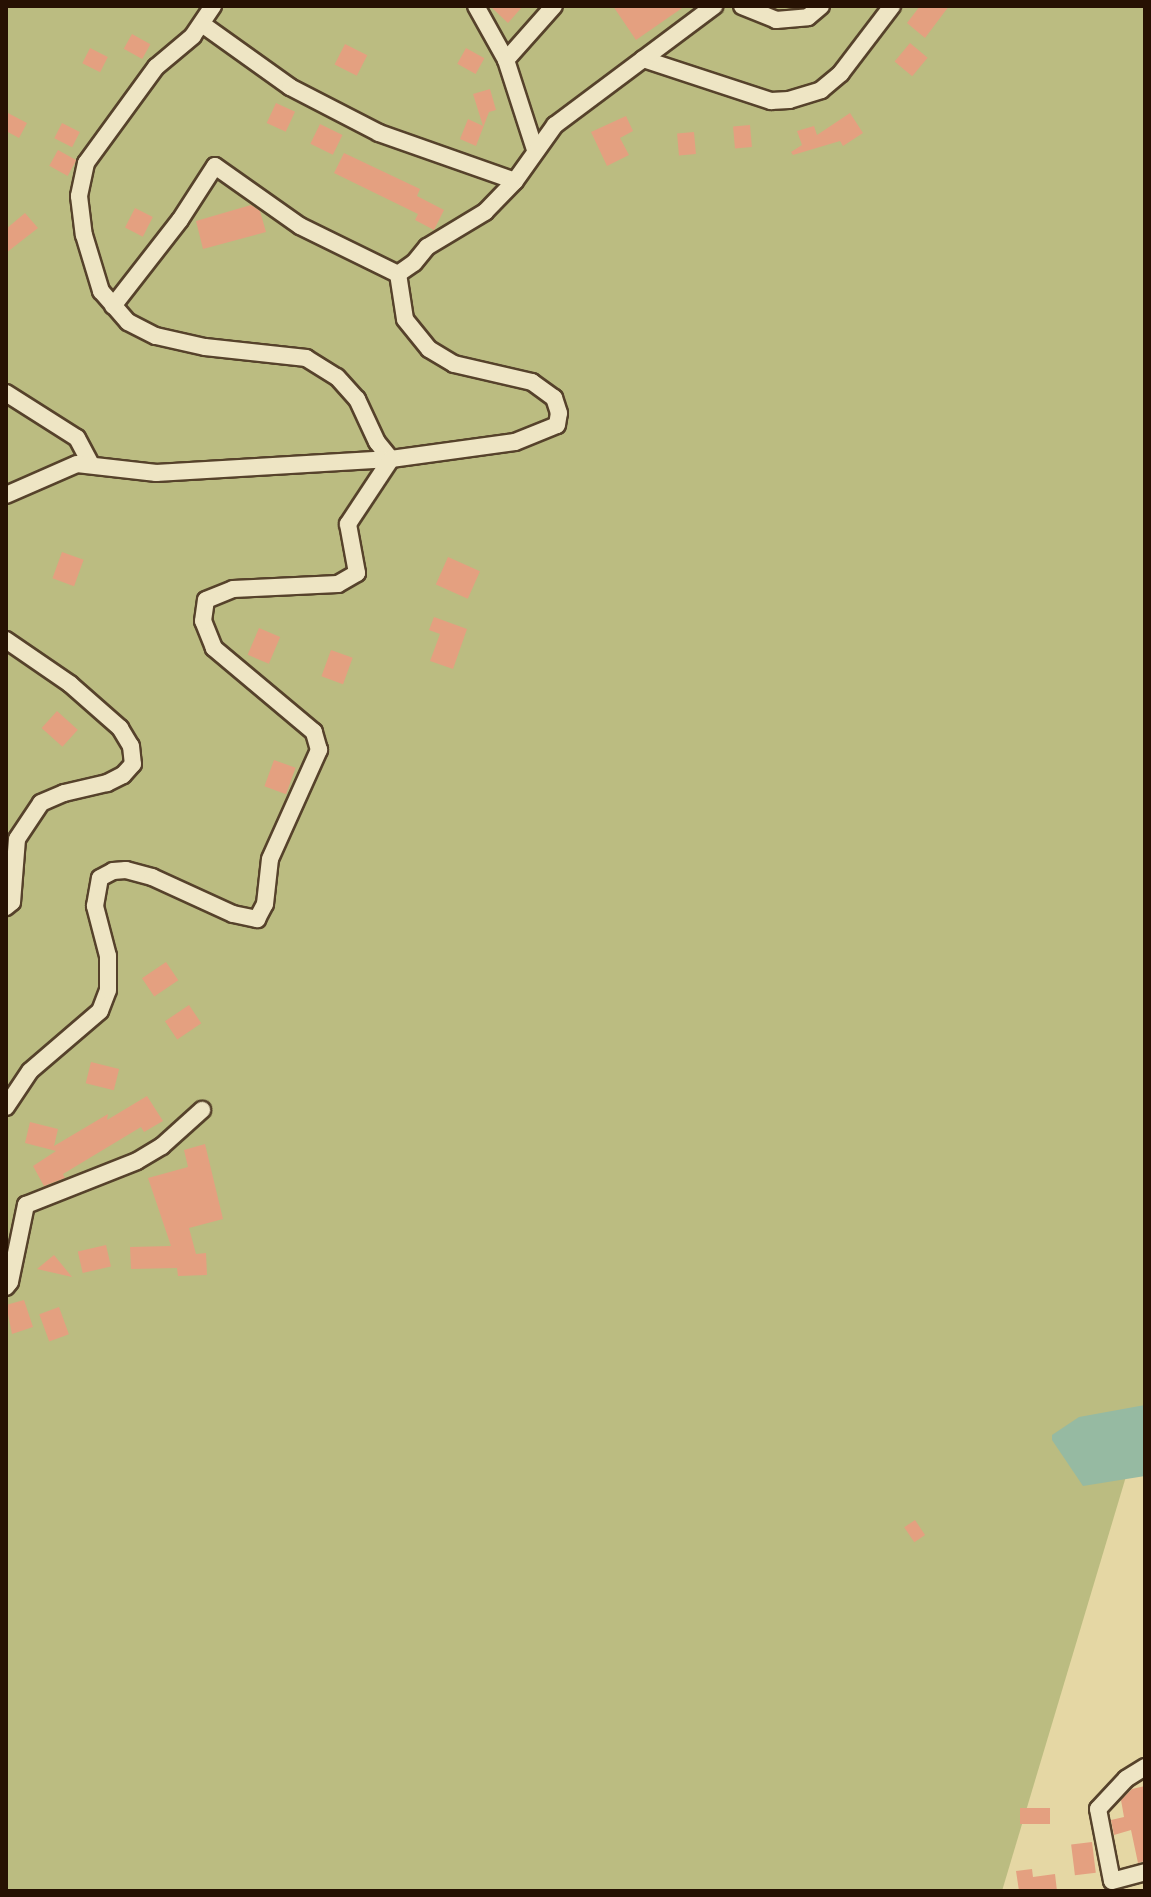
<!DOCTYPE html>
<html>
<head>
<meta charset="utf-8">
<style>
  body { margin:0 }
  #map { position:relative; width:1151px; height:1897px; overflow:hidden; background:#e5d7a4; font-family:Vollkorn,serif }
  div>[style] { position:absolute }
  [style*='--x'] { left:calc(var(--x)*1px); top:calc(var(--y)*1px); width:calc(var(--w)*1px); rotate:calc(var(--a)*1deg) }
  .green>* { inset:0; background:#bbbc81 }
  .water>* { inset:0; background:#96baa2 }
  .building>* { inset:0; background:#e4a080; transform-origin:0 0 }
  .roads { filter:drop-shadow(2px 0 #56422b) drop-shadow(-2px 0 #56422b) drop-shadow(0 2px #56422b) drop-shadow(0 -2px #56422b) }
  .minor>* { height:16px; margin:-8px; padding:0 8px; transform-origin:8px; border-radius:8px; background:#eee5c4 }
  span { translate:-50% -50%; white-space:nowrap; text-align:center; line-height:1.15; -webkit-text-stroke:7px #eee5c4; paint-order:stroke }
  .frame { position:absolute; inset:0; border:8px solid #271103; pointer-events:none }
</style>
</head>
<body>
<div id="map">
  <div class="green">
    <i style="clip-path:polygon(6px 6px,1145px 6px,1145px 1413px,1002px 1891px,6px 1891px)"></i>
  </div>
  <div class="water">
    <i style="clip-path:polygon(1145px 1405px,1145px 1476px,1083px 1486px,1052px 1440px,1052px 1435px,1079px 1417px)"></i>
  </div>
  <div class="building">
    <i style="clip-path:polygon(490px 6px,523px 6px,508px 23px)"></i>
    <i style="clip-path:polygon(613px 6px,685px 6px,636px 40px)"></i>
    <i style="clip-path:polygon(920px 6px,949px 6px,925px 38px,907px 23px)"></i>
    <i style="left:132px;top:34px;width:21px;height:17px;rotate:29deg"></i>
    <i style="left:910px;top:43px;width:23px;height:24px;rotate:40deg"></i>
    <i style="left:345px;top:44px;width:25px;height:23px;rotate:27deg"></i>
    <i style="left:90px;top:48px;width:20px;height:17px;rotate:27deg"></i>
    <i style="left:466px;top:48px;width:21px;height:18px;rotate:29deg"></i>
    <i style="clip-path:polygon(490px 89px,496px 110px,489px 112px,476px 146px,460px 139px,468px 119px,483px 126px,473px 94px)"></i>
    <i style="left:276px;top:103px;width:21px;height:22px;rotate:25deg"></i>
    <i style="clip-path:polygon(6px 112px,27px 123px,19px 138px,6px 131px)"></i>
    <i style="clip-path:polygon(850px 113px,863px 133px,843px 146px,840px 141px,793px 155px,791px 152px,802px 145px,797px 131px,814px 126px,817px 135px)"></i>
    <i style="clip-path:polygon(626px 116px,633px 131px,620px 138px,629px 155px,607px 166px,591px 132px)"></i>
    <i style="left:62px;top:123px;width:20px;height:17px;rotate:27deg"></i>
    <i style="left:320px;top:124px;width:25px;height:22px;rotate:26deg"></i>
    <i style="left:750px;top:125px;width:22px;height:17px;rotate:85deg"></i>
    <i style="left:694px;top:132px;width:22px;height:17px;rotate:85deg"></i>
    <i style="left:58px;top:150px;width:21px;height:18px;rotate:29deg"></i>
    <i style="clip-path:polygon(344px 153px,420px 189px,417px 196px,444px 210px,434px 230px,415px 220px,418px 214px,334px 173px)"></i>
    <i style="clip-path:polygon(251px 205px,260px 211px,266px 232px,203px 249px,196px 221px)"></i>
    <i style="left:135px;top:208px;width:20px;height:22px;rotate:27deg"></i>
    <i style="clip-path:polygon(25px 213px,38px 228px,6px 253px,6px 229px)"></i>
    <i style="left:62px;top:552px;width:23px;height:28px;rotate:20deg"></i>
    <i style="left:448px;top:557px;width:35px;height:30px;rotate:24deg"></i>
    <i style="clip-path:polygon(434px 617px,467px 629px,453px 669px,430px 661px,440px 634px,429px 630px)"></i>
    <i style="left:259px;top:628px;width:23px;height:29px;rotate:23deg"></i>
    <i style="left:331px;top:650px;width:23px;height:28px;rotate:20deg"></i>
    <i style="left:57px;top:711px;width:28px;height:23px;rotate:42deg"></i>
    <i style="left:274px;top:760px;width:23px;height:28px;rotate:20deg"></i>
    <i style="left:166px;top:962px;width:22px;height:29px;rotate:56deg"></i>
    <i style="left:189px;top:1005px;width:22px;height:29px;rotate:56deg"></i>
    <i style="left:91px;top:1062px;width:29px;height:22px;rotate:14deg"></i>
    <i style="clip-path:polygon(147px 1096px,163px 1121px,144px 1132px,141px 1127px,63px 1174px,65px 1178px,44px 1186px,33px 1166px,56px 1151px,25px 1143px,30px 1122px,58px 1129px,54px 1146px,108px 1114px,107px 1120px)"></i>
    <i style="clip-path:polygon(205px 1144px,223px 1219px,189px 1228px,196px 1254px,206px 1253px,207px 1275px,178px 1276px,177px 1268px,131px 1269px,130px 1247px,171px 1246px,148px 1178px,188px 1167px,184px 1150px)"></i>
    <i style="left:106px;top:1245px;width:22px;height:29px;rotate:77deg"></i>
    <i style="clip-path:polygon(54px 1255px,72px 1277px,37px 1269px)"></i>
    <i style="clip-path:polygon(24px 1300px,33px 1327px,12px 1334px,6px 1305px)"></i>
    <i style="left:59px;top:1307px;width:29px;height:21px;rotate:70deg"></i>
    <i style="left:915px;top:1520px;width:18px;height:13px;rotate:56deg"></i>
    <i style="clip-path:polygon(1145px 1786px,1145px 1861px,1138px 1863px,1131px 1830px,1114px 1835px,1111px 1820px,1124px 1817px,1121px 1800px,1132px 1789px)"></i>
    <i style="left:1020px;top:1808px;width:30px;height:16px"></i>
    <i style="left:1092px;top:1842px;width:31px;height:21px;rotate:83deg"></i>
    <i style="clip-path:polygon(1032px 1869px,1033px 1877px,1055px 1874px,1057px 1891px,1019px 1891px,1016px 1871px)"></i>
  </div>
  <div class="roads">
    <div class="minor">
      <i style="--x:213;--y:6;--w:36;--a:124"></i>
      <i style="--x:193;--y:36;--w:48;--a:140"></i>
      <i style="--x:156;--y:67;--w:119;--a:126.1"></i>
      <i style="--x:86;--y:163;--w:34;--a:102"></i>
      <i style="--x:79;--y:196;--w:39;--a:83"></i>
      <i style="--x:84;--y:235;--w:59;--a:73.1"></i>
      <i style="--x:101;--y:291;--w:41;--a:48.9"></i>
      <i style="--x:128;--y:322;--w:31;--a:27"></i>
      <i style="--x:156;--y:336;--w:50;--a:12.7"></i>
      <i style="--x:205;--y:347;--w:102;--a:6.2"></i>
      <i style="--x:306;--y:358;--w:36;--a:32"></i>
      <i style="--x:337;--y:377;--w:30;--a:48"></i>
      <i style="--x:357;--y:399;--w:47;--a:65.1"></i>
      <i style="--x:377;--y:442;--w:22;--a:51"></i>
      <i style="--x:476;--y:6;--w:62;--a:60.9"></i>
      <i style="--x:506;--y:60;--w:95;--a:72.1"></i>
      <i style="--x:742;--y:6;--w:37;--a:22"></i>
      <i style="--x:776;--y:20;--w:32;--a:-5"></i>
      <i style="--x:808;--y:17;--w:17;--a:-40"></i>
      <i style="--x:202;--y:24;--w:108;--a:35.6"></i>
      <i style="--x:290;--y:87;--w:100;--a:27.3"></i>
      <i style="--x:379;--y:133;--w:144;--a:19.4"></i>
      <i style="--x:643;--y:59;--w:135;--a:18.2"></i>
      <i style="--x:771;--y:101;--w:18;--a:-3"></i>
      <i style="--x:789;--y:100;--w:34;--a:-17"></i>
      <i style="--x:821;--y:90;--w:26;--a:-40"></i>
      <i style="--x:841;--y:73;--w:84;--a:-52.7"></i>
      <i style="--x:506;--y:60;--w:72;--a:-48.4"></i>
      <i style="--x:398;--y:274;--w:19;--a:-35"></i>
      <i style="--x:414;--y:263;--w:21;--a:-51"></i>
      <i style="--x:427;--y:247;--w:68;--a:-31.1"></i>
      <i style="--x:485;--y:212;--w:43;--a:-45.9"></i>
      <i style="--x:515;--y:181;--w:69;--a:-54.5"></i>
      <i style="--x:555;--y:125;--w:199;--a:-36.8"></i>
      <i style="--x:113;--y:306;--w:109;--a:-52.1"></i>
      <i style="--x:180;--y:220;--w:64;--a:-57.1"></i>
      <i style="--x:215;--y:166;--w:104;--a:35.2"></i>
      <i style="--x:300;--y:226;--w:109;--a:26.1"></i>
      <i style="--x:6;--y:393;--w:84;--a:32.4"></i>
      <i style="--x:77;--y:438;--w:30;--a:62"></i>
      <i style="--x:6;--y:495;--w:77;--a:-23.6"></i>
      <i style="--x:77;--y:464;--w:80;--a:6.5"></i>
      <i style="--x:156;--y:473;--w:235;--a:-3.4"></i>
      <i style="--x:391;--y:459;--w:125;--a:-7.8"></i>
      <i style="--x:515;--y:442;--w:45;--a:-22"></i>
      <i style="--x:557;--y:425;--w:12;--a:-81"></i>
      <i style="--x:559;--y:413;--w:16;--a:-108"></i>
      <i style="--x:554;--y:398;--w:27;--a:-144"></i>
      <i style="--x:532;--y:382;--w:80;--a:-167"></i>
      <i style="--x:454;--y:364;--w:29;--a:-149"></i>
      <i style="--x:429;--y:349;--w:38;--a:-129"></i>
      <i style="--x:405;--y:319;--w:46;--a:-98.8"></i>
      <i style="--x:6;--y:640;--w:78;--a:34.5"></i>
      <i style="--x:70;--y:684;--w:67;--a:41.3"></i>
      <i style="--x:120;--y:728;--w:21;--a:59"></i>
      <i style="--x:131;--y:746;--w:18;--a:84"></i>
      <i style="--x:133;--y:764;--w:15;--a:132"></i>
      <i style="--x:123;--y:775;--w:18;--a:153"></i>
      <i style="--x:107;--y:783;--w:44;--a:166.9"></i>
      <i style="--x:64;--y:793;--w:25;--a:157"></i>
      <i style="--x:41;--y:803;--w:43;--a:123.7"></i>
      <i style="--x:17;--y:839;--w:63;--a:94.5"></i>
      <i style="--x:12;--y:902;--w:8;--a:140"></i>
      <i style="--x:6;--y:1107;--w:43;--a:-56.3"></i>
      <i style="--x:30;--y:1071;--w:92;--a:-40.6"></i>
      <i style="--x:100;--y:1011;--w:22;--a:-69"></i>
      <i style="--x:108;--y:990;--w:34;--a:-90"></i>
      <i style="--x:108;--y:956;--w:52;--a:-104.6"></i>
      <i style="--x:95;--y:906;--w:28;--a:-80"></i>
      <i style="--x:100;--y:878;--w:15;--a:-28"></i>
      <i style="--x:113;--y:871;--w:13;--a:-4"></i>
      <i style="--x:126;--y:870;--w:27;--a:15"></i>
      <i style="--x:152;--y:877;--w:89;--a:24.6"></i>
      <i style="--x:233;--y:914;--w:25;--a:12"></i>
      <i style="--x:257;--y:919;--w:17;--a:-62"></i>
      <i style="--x:265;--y:904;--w:45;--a:-83.7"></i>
      <i style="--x:270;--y:859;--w:120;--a:-65.8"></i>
      <i style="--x:319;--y:750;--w:19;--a:-106"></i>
      <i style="--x:314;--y:732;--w:131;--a:-140"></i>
      <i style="--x:214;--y:648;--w:29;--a:-112"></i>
      <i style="--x:203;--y:621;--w:21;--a:-82"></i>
      <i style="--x:206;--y:600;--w:29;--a:-22"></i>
      <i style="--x:233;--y:589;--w:105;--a:-2.7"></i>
      <i style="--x:338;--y:584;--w:22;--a:-30"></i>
      <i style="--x:357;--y:573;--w:50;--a:-100.4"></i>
      <i style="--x:348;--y:524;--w:78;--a:-56.5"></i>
      <i style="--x:6;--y:1287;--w:6;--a:-51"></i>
      <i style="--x:10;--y:1282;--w:79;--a:-78.3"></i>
      <i style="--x:26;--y:1205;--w:119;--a:-21.6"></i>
      <i style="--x:137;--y:1161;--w:29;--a:-31"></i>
      <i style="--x:162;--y:1146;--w:54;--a:-42"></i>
      <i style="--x:1145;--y:1767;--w:22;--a:148"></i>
      <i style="--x:1126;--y:1779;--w:41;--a:133"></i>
      <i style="--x:1098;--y:1809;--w:73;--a:79"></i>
      <i style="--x:1112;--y:1881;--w:34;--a:-15"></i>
    </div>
  </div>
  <div class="frame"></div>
</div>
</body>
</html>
